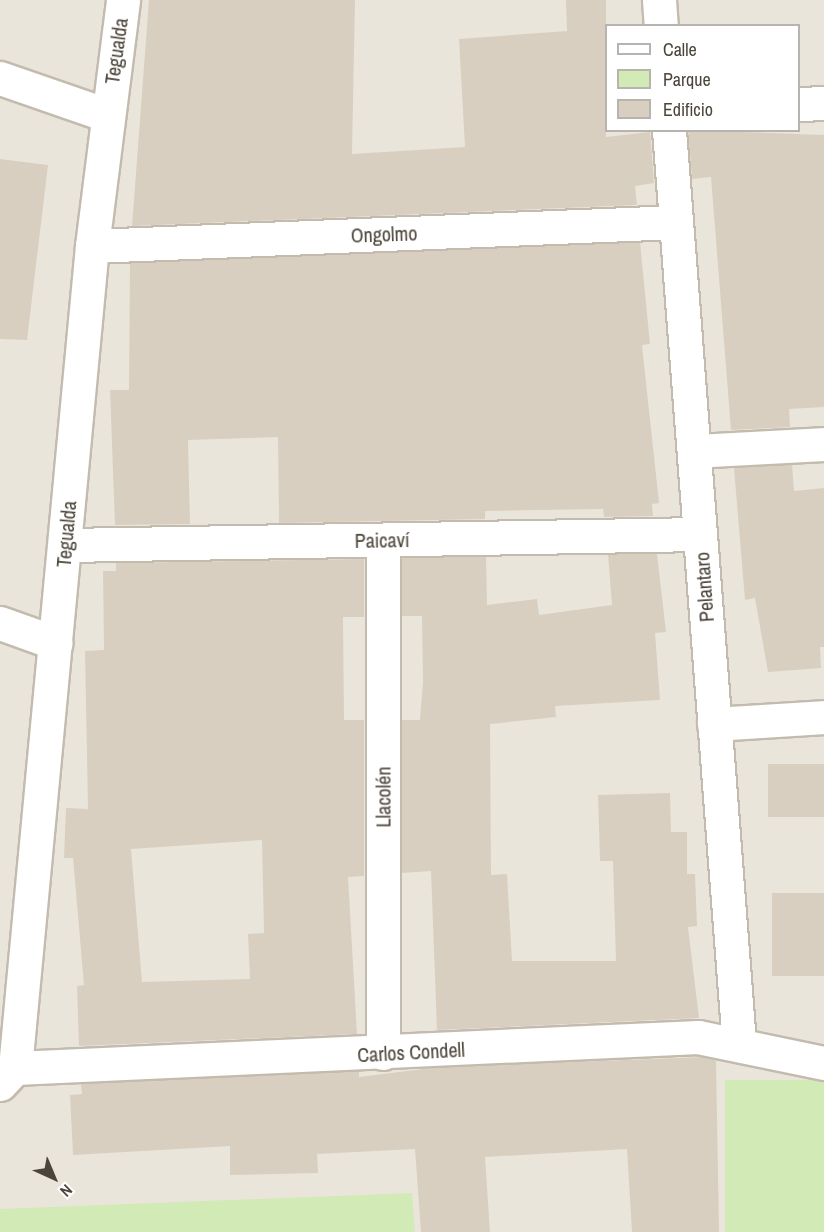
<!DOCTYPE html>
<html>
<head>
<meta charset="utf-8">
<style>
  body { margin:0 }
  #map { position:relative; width:824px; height:1232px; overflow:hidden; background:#f6f3ec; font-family:"Archivo Narrow",sans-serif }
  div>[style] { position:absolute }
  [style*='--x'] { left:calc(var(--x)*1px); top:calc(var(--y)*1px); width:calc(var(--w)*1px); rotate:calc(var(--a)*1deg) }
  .residential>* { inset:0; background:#eae5da }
  .green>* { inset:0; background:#d2eab5; transform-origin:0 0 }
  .building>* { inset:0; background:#d8cfc1; transform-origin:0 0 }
  .roads { filter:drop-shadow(2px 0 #c2bbae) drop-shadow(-2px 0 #c2bbae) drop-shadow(0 2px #c2bbae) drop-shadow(0 -2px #c2bbae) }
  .minor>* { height:33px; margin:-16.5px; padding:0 16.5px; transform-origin:16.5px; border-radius:16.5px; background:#fff }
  span { translate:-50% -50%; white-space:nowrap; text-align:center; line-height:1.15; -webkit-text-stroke:4.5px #fff; paint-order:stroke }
  .street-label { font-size:20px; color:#4b4439 }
  .legend { position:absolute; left:605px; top:24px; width:195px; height:108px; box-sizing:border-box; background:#fff; border:2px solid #b7b4b0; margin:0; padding:8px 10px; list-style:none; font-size:18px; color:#4b4439 }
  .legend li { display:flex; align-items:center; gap:12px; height:30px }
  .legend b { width:30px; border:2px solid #b7b4b0 }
  .north { position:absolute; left:24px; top:1148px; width:60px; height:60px; -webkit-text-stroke:4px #fff; paint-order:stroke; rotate:136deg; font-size:16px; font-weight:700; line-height:24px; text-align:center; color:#4b4439 }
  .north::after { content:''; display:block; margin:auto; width:21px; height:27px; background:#4b4439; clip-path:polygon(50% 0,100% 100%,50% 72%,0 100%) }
</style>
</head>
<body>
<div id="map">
  <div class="residential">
    <i style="clip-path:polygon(evenodd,0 0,824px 0,824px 1232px,0 1232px,0 0,606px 26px,798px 26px,798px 130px,606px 130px,606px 26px)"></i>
  </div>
  <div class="green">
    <i style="left:824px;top:1080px;width:152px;height:99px;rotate:90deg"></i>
    <i style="clip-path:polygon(412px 1193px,415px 1232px,0 1232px,0 1209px)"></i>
  </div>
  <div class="building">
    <i style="clip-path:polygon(149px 0,355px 0,352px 154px,465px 147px,459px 39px,567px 31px,566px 0,606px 0,606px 137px,650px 132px,654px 183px,635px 186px,637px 205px,132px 226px)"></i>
    <i style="clip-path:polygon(688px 130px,824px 135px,824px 407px,789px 409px,790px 427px,731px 430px,711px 177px,692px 179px)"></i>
    <i style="clip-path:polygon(0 159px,48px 165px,27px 340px,0 339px)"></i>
    <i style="clip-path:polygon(640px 242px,650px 344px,642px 345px,659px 503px,652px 504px,653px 516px,604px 517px,603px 509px,485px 511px,485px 519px,279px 523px,278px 437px,188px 440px,190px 524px,115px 525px,110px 390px,129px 390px,130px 263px)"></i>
    <i style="clip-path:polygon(792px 464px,794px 491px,824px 488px,824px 647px,820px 647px,821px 668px,768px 672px,755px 598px,745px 600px,734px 468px)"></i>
    <i style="clip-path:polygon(608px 554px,657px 554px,666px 632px,655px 633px,660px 700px,555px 706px,556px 717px,490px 724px,491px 875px,507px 874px,512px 961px,616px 961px,613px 861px,600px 861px,598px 795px,670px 793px,671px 832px,687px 832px,687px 874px,695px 874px,697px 926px,688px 927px,699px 1018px,437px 1030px,431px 871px,402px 873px,402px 720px,420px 720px,423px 682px,422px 616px,402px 616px,402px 558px,486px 556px,487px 605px,537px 599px,539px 615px,612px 605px)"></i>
    <i style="clip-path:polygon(evenodd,364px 559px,364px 617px,343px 617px,344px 720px,364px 720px,364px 876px,348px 877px,357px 1034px,79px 1046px,77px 986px,84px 985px,73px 858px,64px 858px,66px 808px,88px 809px,85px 651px,104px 650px,103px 571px,116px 571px,116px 563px,364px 559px,262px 840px,264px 933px,248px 934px,250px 979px,142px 982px,131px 849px,262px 840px)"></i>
    <i style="left:824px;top:764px;width:53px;height:56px;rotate:90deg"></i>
    <i style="left:824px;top:893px;width:83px;height:52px;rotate:90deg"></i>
    <i style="clip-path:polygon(703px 1057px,716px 1061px,719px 1232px,632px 1232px,627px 1149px,485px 1157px,490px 1232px,421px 1232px,415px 1149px,317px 1154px,318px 1173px,230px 1175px,230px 1146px,73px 1155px,70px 1095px,82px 1094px,81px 1084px,359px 1071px,359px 1077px,440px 1067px)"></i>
  </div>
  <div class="roads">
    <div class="minor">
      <i style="--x:659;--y:0;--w:26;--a:86"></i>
      <i style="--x:0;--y:78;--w:113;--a:19.1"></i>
      <i style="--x:798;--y:104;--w:26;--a:-2"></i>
      <i style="--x:669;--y:130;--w:916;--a:85.62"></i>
      <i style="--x:92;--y:246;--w:584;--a:-2.35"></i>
      <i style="--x:694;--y:451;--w:130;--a:-3.1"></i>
      <i style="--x:65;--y:545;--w:635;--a:-0.99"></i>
      <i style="--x:0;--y:623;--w:59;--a:19.7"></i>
      <i style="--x:714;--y:724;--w:110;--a:-3.6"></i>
      <i style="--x:383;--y:1053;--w:513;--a:-90"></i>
      <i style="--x:15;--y:1068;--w:826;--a:-84.65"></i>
      <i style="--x:92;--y:246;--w:248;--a:-82.8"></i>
      <i style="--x:0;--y:1084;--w:22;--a:-47"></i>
      <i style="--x:15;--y:1068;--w:684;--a:-2.6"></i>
      <i style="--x:698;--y:1037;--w:129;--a:11.7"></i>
    </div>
  </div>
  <div class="street-label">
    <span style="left:116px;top:51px;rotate:-82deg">Tegualda</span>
    <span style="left:384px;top:234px;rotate:-2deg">Ongolmo</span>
    <span style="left:66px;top:534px;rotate:-85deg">Tegualda</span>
    <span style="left:382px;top:540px;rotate:-1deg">Paicaví</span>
    <span style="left:704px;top:587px;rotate:-94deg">Pelantaro</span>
    <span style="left:383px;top:797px;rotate:-90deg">Llacolén</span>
    <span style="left:411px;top:1052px;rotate:-3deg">Carlos Condell</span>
  </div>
  <ul class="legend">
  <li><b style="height:8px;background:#fff"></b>Calle</li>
  <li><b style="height:16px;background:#d2eab5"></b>Parque</li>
  <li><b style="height:16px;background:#d8cfc1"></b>Edificio</li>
  </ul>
  <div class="north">N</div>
</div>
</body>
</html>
